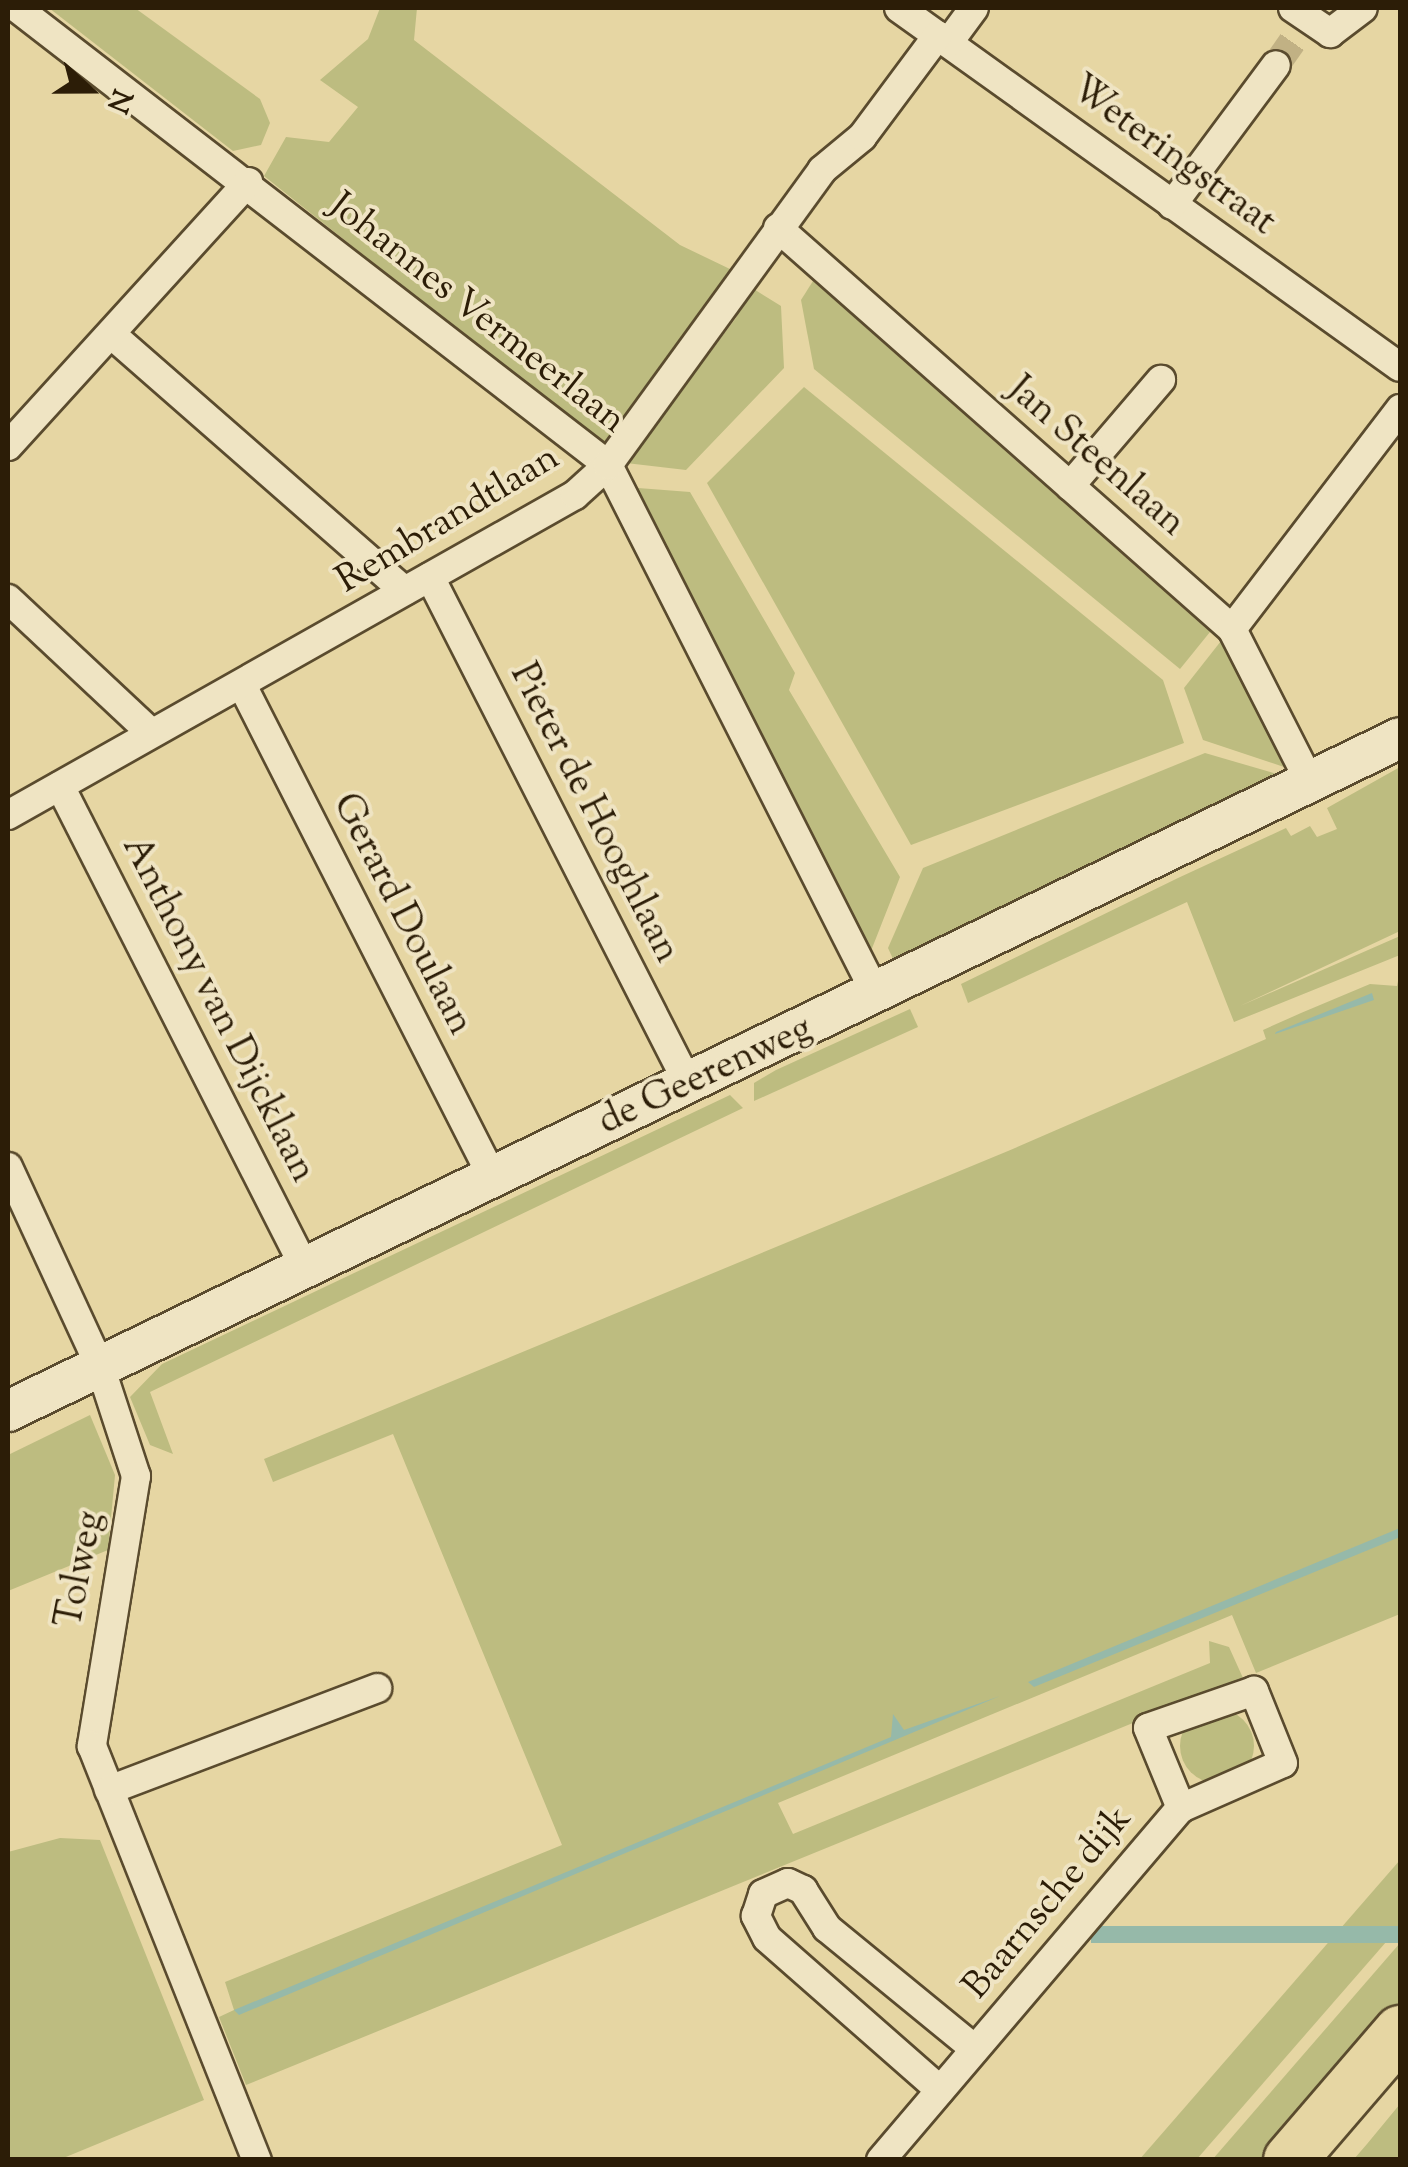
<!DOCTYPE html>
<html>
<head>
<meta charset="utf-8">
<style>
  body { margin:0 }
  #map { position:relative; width:1408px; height:2167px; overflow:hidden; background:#e6d6a3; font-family:"Sorts Mill Goudy",serif }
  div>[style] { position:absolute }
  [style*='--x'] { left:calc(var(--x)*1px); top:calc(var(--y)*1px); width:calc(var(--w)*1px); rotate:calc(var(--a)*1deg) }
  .green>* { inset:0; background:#bdbc80 }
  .round { border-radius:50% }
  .water>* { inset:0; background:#96b9a9; transform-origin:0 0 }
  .street-tunnel>* { height:28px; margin-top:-14px; transform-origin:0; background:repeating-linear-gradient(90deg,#c1b184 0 28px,transparent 0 42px) }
  .roads { filter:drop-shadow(2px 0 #5a4b2e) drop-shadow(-2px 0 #5a4b2e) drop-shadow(0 2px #5a4b2e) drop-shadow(0 -2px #5a4b2e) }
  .street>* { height:28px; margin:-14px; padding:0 14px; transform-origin:14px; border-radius:14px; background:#efe4c3 }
  .secondary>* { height:40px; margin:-20px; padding:0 20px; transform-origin:20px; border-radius:20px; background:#efe4c3 }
  .highway>* { height:52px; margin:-26px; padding:0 26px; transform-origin:26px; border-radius:26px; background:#e6d6a3 }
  span { translate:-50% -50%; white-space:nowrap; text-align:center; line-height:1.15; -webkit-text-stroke:8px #efe4c3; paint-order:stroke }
  .street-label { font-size:38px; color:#2c1d07 }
  .frame { position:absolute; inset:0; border:10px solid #2c1d07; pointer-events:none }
  .north { position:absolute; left:40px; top:40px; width:100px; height:100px; -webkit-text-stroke:8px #efe4c3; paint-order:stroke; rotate:111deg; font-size:28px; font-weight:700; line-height:40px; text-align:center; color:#2c1d07 }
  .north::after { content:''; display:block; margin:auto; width:35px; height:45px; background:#2c1d07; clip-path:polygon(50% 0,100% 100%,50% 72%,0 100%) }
</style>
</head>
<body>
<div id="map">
  <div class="green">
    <i style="clip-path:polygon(49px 8px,135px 8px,260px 99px,270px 123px,261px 145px,233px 151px)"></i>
    <i style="clip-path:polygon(380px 8px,417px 8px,414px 40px,680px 245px,732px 270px,717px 303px,605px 447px,264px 176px,286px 137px,329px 142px,358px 107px,320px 80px,368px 39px)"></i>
    <i style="clip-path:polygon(813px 281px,1210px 632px,1180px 669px,814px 369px,801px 300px)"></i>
    <i style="clip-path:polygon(749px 286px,781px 306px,784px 368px,686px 470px,626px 463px,736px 318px)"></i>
    <i style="clip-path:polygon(804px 387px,1163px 680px,1184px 743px,911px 845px,707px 483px)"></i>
    <i style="clip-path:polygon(625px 487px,690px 492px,795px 673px,789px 690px,900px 877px,869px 956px)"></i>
    <i style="clip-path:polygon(1221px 641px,1232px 651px,1287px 768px,1203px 740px,1184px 688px)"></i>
    <i style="clip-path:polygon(1205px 753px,1277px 774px,894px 961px,888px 948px,923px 868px)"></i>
    <i style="clip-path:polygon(1400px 767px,1400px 931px,1240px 1006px,1400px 936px,1400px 955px,1234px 1022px,1187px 902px,968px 1003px,961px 984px,1178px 878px,1286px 828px,1291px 836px,1310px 826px,1317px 837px,1337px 829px,1327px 808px)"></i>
    <i style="clip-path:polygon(1400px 971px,1400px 1614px,1256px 1673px,1232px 1615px,778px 1803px,793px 1834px,1210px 1663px,1209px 1641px,1229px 1647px,1243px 1678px,246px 2085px,219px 2017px,234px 2010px,225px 1982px,562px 1845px,393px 1434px,273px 1482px,264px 1459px,1008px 1151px,1266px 1039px,1263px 1030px,1301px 1013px,1370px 984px,1397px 986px)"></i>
    <i style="clip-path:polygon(910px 1009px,918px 1027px,754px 1101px,754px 1083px,776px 1070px)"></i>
    <i style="clip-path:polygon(730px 1095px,743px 1108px,150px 1392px,173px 1454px,150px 1445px,130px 1397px,162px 1364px)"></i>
    <i style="clip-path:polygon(90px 1415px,115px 1475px,108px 1550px,8px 1591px,8px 1455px)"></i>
    <i class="round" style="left:1180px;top:1709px;width:74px;height:74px"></i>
    <i style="clip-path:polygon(60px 1838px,100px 1840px,204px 2100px,61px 2159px,8px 2159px,8px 1852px)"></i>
    <i style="clip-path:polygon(1400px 1860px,1400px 1926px,1197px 2159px,1139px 2160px)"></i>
    <i style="clip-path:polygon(1400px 1943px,1400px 2006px,1271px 2159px,1212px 2160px)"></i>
    <i style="clip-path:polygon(1400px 2104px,1400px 2159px,1354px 2159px,1367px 2144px)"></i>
  </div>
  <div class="water">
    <i style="clip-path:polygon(1372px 993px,1374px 1000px,1275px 1034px,1276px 1032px)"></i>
    <i style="clip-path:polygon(1400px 1528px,1400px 1537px,1034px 1687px,1028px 1682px)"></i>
    <i style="clip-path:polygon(1000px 1696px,239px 2015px,234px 2010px,891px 1737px,893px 1714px,904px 1730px)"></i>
    <i style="left:1400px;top:1926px;width:17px;height:309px;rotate:90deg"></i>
  </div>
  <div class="street-tunnel">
    <i style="--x:1276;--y:65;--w:29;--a:-55"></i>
  </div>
  <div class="roads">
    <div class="street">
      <i style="--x:17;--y:8;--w:747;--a:37.71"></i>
      <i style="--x:608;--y:465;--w:595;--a:63.13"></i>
      <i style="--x:899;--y:8;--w:616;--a:35.62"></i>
      <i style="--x:1293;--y:8;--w:45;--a:34"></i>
      <i style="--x:1330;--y:33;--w:41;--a:-37.1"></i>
      <i style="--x:949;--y:42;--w:42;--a:-53.7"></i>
      <i style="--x:1172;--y:205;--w:174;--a:-53.4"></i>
      <i style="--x:778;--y:228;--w:606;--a:41.45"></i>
      <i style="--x:1232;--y:629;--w:174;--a:63"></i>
      <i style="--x:111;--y:334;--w:390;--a:41.2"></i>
      <i style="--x:8;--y:446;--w:357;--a:-47.7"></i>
      <i style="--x:1070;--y:486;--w:140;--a:-49.4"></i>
      <i style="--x:430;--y:577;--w:570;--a:62.99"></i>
      <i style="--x:8;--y:599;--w:196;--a:43.1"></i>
      <i style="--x:1232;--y:629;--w:277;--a:-52.6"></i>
      <i style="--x:242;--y:685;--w:553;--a:63.02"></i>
      <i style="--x:60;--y:786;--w:541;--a:63.06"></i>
      <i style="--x:8;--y:815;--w:651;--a:-29.44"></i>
      <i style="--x:575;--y:495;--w:45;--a:-42.3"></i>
      <i style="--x:608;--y:465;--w:364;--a:-54"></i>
      <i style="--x:822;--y:170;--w:52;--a:-39.5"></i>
      <i style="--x:862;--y:137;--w:127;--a:-53.3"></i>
      <i style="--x:8;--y:1167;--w:219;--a:65.2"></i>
      <i style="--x:100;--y:1366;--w:116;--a:71.9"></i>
      <i style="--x:136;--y:1476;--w:274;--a:99.3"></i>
      <i style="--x:92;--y:1746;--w:446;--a:68.3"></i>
      <i style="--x:109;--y:1790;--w:287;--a:-20.8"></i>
      <i style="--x:940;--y:2090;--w:230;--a:-138.7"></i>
      <i style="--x:767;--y:1938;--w:25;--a:-117"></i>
      <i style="--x:756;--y:1916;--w:23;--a:-72"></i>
      <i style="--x:763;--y:1894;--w:27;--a:-24"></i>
      <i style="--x:788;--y:1883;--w:17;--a:25"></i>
      <i style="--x:803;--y:1890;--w:45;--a:57.7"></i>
      <i style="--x:827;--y:1928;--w:191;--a:39.3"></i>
      <i style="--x:881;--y:2160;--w:462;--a:-49.6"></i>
      <i style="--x:1181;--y:1808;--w:111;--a:-23.8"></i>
      <i style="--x:1283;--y:1763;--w:78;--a:-111.9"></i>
      <i style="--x:1254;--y:1691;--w:112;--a:160.8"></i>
      <i style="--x:1148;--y:1728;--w:87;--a:67.6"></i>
    </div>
    <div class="secondary">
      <i style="--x:8;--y:1411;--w:1546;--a:-25.8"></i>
    </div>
    <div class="highway">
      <i style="--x:1290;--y:2160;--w:169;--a:-49.3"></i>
    </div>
  </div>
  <div class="street-label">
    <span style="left:1172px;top:157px;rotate:36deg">Weteringstraat</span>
    <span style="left:476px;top:315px;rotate:38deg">Johannes Vermeerlaan</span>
    <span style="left:1095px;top:458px;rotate:41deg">Jan Steenlaan</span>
    <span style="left:449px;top:521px;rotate:-31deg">Rembrandtlaan</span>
    <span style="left:593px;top:814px;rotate:63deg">Pieter de Hooghlaan</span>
    <span style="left:401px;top:915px;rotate:63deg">Gerard Doulaan</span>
    <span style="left:217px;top:1010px;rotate:63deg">Anthony van Dijcklaan</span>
    <span style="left:706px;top:1077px;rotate:-25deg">de Geerenweg</span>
    <span style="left:82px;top:1570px;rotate:-79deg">Tolweg</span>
    <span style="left:1049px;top:1904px;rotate:-50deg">Baarnsche dijk</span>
  </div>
  <div class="frame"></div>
  <div class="north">N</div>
</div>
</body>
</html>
